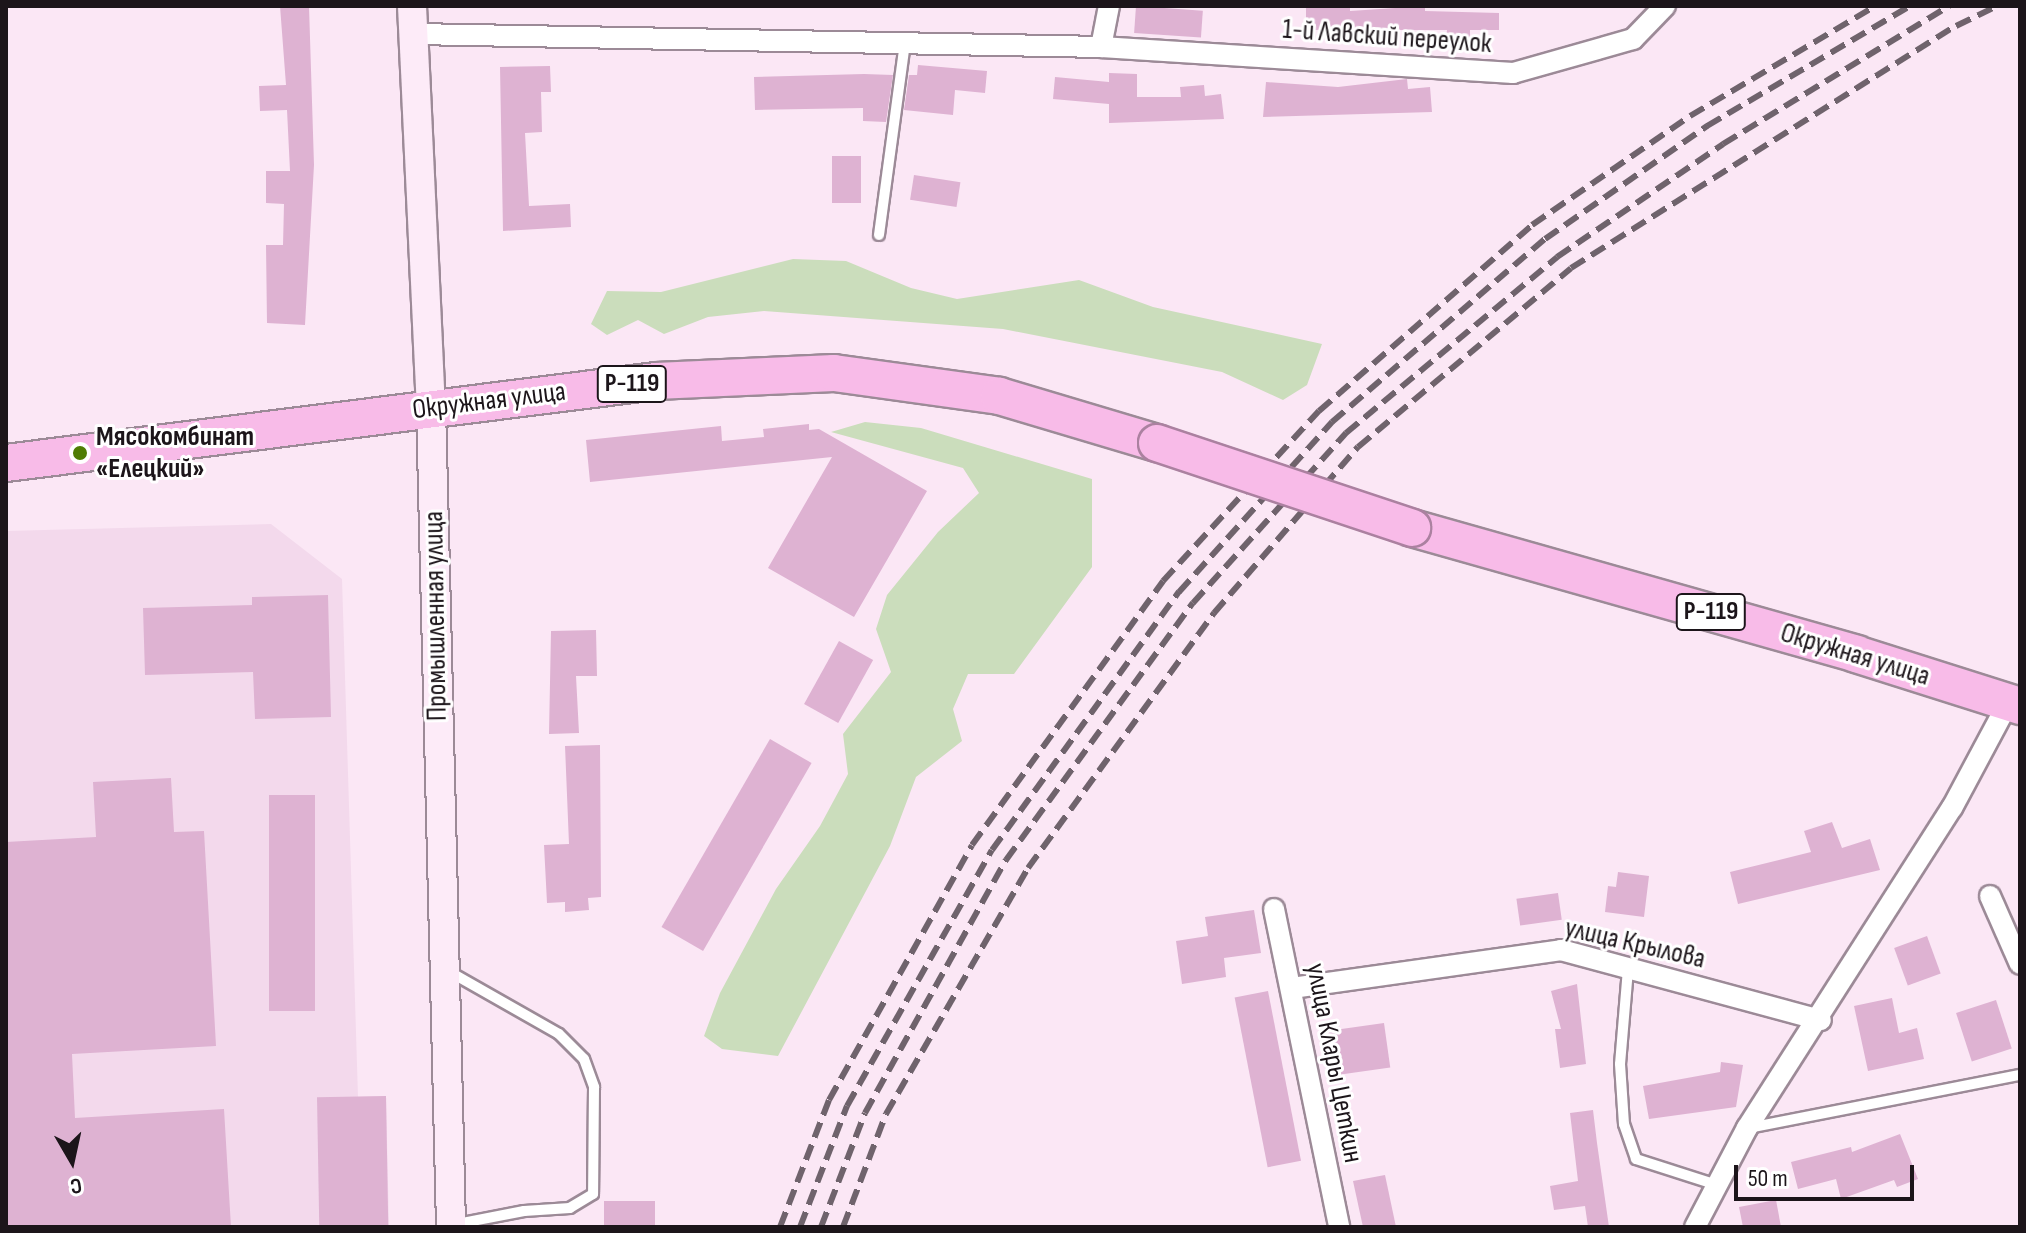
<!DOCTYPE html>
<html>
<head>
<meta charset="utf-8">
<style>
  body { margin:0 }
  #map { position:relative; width:2026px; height:1233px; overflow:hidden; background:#fbe7f5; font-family:"Sofia Sans Condensed",sans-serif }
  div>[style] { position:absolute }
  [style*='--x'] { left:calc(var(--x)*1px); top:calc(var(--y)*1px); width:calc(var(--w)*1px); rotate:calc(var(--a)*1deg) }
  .built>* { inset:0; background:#f3d9ec }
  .green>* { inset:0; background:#cbddbc }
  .building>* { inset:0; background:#deb2d2; transform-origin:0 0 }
  .roads { filter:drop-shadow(2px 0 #9c8a97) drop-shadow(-2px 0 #9c8a97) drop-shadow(0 2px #9c8a97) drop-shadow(0 -2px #9c8a97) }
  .lane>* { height:10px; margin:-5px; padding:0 5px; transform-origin:5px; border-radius:5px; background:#fff }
  .street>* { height:20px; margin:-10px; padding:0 10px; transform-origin:10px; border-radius:10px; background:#fff }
  .secondary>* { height:28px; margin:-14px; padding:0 14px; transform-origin:14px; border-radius:14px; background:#fdebf8 }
  .highway>* { height:36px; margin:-18px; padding:0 18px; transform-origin:18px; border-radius:18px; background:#f8bbe8 }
  .rail>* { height:6px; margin-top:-3px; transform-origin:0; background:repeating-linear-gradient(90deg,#6f636c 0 16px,transparent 0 24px) }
  .bridges { filter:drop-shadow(2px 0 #ab81a0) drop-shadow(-2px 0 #ab81a0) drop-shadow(0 2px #ab81a0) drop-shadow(0 -2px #ab81a0) }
  .highway-bridge>* { height:36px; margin:-18px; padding:0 18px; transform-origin:18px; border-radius:18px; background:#f8bbe8 }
  .dots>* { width:22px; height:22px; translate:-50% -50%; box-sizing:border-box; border:4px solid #fff; border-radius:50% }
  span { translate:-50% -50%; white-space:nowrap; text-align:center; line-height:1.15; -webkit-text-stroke:6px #fff; paint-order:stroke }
  .shield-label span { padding:2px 6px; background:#fff; border:2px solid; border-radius:6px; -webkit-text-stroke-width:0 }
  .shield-label { font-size:26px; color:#1c151a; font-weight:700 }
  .street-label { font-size:28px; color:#1c151a }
  .poi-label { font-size:28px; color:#1c151a; font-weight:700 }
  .left { translate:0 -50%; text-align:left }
  .frame { position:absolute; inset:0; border:8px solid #1c151a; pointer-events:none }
  .north { position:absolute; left:32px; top:1121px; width:80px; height:80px; -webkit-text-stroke:6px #fff; paint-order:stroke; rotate:171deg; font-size:22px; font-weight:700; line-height:32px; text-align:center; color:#1c151a }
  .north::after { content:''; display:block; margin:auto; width:28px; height:36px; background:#1c151a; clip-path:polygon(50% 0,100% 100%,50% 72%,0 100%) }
  .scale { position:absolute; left:1734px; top:1165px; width:180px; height:36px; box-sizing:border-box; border:4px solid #1c151a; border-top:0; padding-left:10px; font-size:24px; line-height:28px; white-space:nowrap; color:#1c151a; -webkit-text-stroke:6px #fff; paint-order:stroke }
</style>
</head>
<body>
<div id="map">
  <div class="built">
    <i style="clip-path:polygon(271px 524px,342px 579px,358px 1097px,386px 1096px,389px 1227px,6px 1227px,6px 531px)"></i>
  </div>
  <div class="green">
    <i style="clip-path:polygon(793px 259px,846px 261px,911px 288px,957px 299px,1079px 280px,1153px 307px,1322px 344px,1307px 385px,1283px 400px,1222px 372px,1003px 329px,764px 311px,708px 317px,664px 334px,638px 320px,607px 335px,591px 324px,607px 291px,661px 292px)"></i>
    <i style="clip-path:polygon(865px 422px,921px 428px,1092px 479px,1092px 567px,1014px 674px,968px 674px,953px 709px,962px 741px,916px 777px,890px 846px,778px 1056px,722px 1049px,704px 1036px,720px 993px,776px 889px,820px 826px,848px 774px,843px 734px,891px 672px,876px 629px,887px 595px,938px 532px,979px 493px,963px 468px,831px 432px)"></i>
  </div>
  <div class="building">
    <i style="clip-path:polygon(280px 6px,309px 6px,314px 165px,305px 325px,267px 323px,266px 245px,283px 245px,284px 204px,266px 203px,266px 171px,290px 171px,287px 110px,260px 111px,259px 86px,286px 85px)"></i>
    <i style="left:1136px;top:6px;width:67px;height:27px;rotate:4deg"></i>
    <i style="clip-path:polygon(1306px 6px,1350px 6px,1350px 11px,1425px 6px,1425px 11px,1499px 13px,1499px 30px,1470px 30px,1470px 39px,1446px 38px,1447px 30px,1306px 30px)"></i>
    <i style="clip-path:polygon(918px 65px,987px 71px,985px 93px,955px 90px,953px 115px,904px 110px,909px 75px,917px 75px)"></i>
    <i style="clip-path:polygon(550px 66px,551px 92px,541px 92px,542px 132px,525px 133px,529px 206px,570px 204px,571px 227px,503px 231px,500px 67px)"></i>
    <i style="clip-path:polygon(1109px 73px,1137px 74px,1137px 97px,1181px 97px,1180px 87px,1204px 85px,1205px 96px,1221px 94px,1224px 119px,1109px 123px,1109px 104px,1053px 99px,1055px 77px,1109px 82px)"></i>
    <i style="clip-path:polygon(864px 74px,893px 75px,886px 122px,863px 121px,863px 108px,755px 110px,754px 77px)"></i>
    <i style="clip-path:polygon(1407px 79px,1408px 89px,1430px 87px,1432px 112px,1263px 117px,1266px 82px,1338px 87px)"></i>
    <i style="left:832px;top:156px;width:29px;height:47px"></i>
    <i style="left:914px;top:175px;width:47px;height:25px;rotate:9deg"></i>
    <i style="clip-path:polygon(809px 424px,809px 430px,819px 429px,927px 491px,854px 617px,768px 568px,832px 457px,590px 482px,586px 440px,721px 426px,722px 441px,764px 437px,763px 429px)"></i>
    <i style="clip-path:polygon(328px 595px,331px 717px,255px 719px,253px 672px,145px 675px,143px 608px,252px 605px,252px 597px)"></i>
    <i style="clip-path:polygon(596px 630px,597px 676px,576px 676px,579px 733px,549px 734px,551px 631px)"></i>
    <i style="left:839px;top:641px;width:39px;height:72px;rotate:29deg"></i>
    <i style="left:770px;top:739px;width:48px;height:217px;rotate:30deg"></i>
    <i style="clip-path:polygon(600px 745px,601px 897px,588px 898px,589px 910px,565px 912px,565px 902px,547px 903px,544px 845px,569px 844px,565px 746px)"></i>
    <i style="clip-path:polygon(171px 778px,174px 832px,204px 831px,216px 1046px,72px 1054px,75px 1118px,224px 1109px,231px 1227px,6px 1227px,6px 842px,96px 837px,93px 782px)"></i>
    <i style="left:315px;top:795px;width:216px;height:46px;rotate:90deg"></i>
    <i style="clip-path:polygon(1832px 822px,1842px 848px,1870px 839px,1880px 870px,1738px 904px,1730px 872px,1811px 852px,1804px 831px)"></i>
    <i style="clip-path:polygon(1618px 872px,1649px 876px,1644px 917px,1605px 912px,1608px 886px,1616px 887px)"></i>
    <i style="left:1558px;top:893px;width:27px;height:42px;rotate:82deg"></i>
    <i style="clip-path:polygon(1254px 910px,1261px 953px,1224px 958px,1226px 977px,1182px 984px,1176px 941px,1208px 936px,1205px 917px)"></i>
    <i style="left:1927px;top:936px;width:40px;height:35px;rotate:70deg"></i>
    <i style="clip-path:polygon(1577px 984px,1586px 1064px,1560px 1068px,1555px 1029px,1561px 1029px,1551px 991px)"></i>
    <i style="left:1268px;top:991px;width:173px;height:34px;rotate:79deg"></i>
    <i style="clip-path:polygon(1892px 998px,1899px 1033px,1917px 1028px,1924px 1059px,1868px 1071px,1854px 1006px)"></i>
    <i style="left:1996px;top:1000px;width:51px;height:42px;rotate:72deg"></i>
    <i style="left:1384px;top:1023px;width:45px;height:59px;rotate:82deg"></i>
    <i style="clip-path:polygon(1721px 1062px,1743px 1065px,1736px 1107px,1649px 1119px,1643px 1086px,1720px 1072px)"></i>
    <i style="left:386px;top:1096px;width:131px;height:69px;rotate:89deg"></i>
    <i style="clip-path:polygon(1593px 1110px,1597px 1143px,1609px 1227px,1588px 1227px,1585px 1206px,1554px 1210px,1550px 1186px,1578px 1181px,1570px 1113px)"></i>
    <i style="clip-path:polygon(1900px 1134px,1918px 1179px,1897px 1187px,1894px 1180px,1841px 1199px,1836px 1179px,1798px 1189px,1791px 1162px,1851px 1147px,1852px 1152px)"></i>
    <i style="clip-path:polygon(1385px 1175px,1396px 1227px,1363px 1227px,1353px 1181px)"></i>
    <i style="clip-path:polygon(1776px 1200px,1781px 1227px,1743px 1227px,1739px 1207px)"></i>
    <i style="left:604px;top:1201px;width:51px;height:24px"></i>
  </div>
  <div class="roads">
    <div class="lane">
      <i style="--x:879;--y:235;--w:194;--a:-82.3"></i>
      <i style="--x:1628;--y:969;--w:95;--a:94.8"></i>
      <i style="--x:1620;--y:1064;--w:60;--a:86.2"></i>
      <i style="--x:1624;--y:1124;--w:37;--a:71"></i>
      <i style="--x:1636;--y:1159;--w:85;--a:17.8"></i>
      <i style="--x:450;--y:972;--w:125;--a:29.6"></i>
      <i style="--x:559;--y:1034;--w:35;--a:45"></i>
      <i style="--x:584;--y:1059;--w:30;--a:70"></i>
      <i style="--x:594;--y:1087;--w:107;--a:90.5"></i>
      <i style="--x:593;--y:1194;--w:27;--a:149"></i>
      <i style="--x:570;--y:1208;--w:46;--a:176.3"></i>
      <i style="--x:524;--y:1211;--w:73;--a:169"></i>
      <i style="--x:1749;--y:1128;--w:276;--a:-11.1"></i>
    </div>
    <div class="street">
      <i style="--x:414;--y:34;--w:687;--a:1.08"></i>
      <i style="--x:1101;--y:47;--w:413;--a:3.6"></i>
      <i style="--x:1513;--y:73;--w:125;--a:-15.8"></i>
      <i style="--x:1633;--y:39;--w:46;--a:-45.9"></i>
      <i style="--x:1101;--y:47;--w:42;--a:-79"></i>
      <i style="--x:1990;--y:896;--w:74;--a:66.2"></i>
      <i style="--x:1274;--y:909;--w:325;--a:78.4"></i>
      <i style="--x:1292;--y:988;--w:272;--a:-8"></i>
      <i style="--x:1561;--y:950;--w:269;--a:15.1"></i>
      <i style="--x:1695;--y:1227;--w:112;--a:-62.3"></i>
      <i style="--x:1747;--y:1128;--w:380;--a:-57.4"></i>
      <i style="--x:1952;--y:808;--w:119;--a:-61.9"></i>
    </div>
    <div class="secondary">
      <i style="--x:412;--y:6;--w:401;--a:87.3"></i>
      <i style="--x:431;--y:407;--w:820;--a:88.6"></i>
    </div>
    <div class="highway">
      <i style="--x:6;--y:463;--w:655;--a:-7.19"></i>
      <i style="--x:656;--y:381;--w:178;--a:-2.6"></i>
      <i style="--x:834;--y:373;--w:167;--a:7.9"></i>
      <i style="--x:999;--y:396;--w:165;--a:16.6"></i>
      <i style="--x:1412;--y:528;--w:462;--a:15.8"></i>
      <i style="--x:1856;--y:654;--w:172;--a:17.6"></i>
    </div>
  </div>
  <div class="rail">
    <i style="--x:780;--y:1227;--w:136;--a:-68.9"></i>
    <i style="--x:829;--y:1100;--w:292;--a:-60.7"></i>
    <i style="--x:972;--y:845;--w:326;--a:-54.1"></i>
    <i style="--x:1163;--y:581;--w:231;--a:-47.5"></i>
    <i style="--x:1319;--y:411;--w:283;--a:-41.1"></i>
    <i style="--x:1532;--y:225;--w:192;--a:-34.6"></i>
    <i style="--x:1690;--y:116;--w:215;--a:-30.7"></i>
    <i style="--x:800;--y:1227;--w:130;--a:-68.8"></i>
    <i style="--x:847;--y:1106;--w:294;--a:-60.5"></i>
    <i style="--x:992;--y:850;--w:319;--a:-54.1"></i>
    <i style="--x:1179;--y:592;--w:229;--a:-48"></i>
    <i style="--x:1332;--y:422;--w:281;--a:-40.7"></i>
    <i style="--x:1545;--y:239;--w:198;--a:-34.9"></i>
    <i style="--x:1707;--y:126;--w:236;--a:-30.6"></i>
    <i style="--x:821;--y:1227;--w:122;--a:-68.9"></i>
    <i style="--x:865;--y:1113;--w:290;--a:-60.9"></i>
    <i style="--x:1006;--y:860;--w:318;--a:-54"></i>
    <i style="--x:1193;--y:603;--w:229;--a:-48"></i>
    <i style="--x:1346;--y:433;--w:275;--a:-39.8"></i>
    <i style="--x:1557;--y:257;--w:201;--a:-34.2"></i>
    <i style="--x:1723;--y:144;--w:265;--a:-31.4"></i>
    <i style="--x:843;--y:1227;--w:121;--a:-69.2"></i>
    <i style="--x:886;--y:1114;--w:284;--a:-60"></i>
    <i style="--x:1028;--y:868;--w:316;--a:-53.9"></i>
    <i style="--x:1214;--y:613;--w:220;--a:-49.1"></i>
    <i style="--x:1358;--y:447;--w:278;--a:-40"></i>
    <i style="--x:1571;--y:268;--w:455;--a:-32.2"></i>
    <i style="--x:1956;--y:26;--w:46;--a:-26"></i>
  </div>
  <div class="bridges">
    <div class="highway-bridge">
      <i style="--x:1157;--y:443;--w:269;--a:18.4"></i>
    </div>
  </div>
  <div class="dots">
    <i style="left:80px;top:453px;background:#4f7c03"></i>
  </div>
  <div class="shield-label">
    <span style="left:632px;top:384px">Р-119</span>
    <span style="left:1711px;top:612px">Р-119</span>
  </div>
  <div class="street-label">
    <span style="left:1387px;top:37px;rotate:4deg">1-й Лавский переулок</span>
    <span style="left:489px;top:401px;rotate:-7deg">Окружная улица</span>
    <span style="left:436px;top:616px;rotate:-91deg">Промышленная улица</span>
    <span style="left:1855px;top:655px;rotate:17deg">Окружная улица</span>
    <span style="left:1635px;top:944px;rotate:13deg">улица Крылова</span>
    <span style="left:1334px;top:1063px;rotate:79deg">улица Клары Цеткин</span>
  </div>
  <div class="poi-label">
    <span class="left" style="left:96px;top:453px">Мясокомбинат<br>«Елецкий»</span>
  </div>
  <div class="frame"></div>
  <div class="north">С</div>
  <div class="scale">50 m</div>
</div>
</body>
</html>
